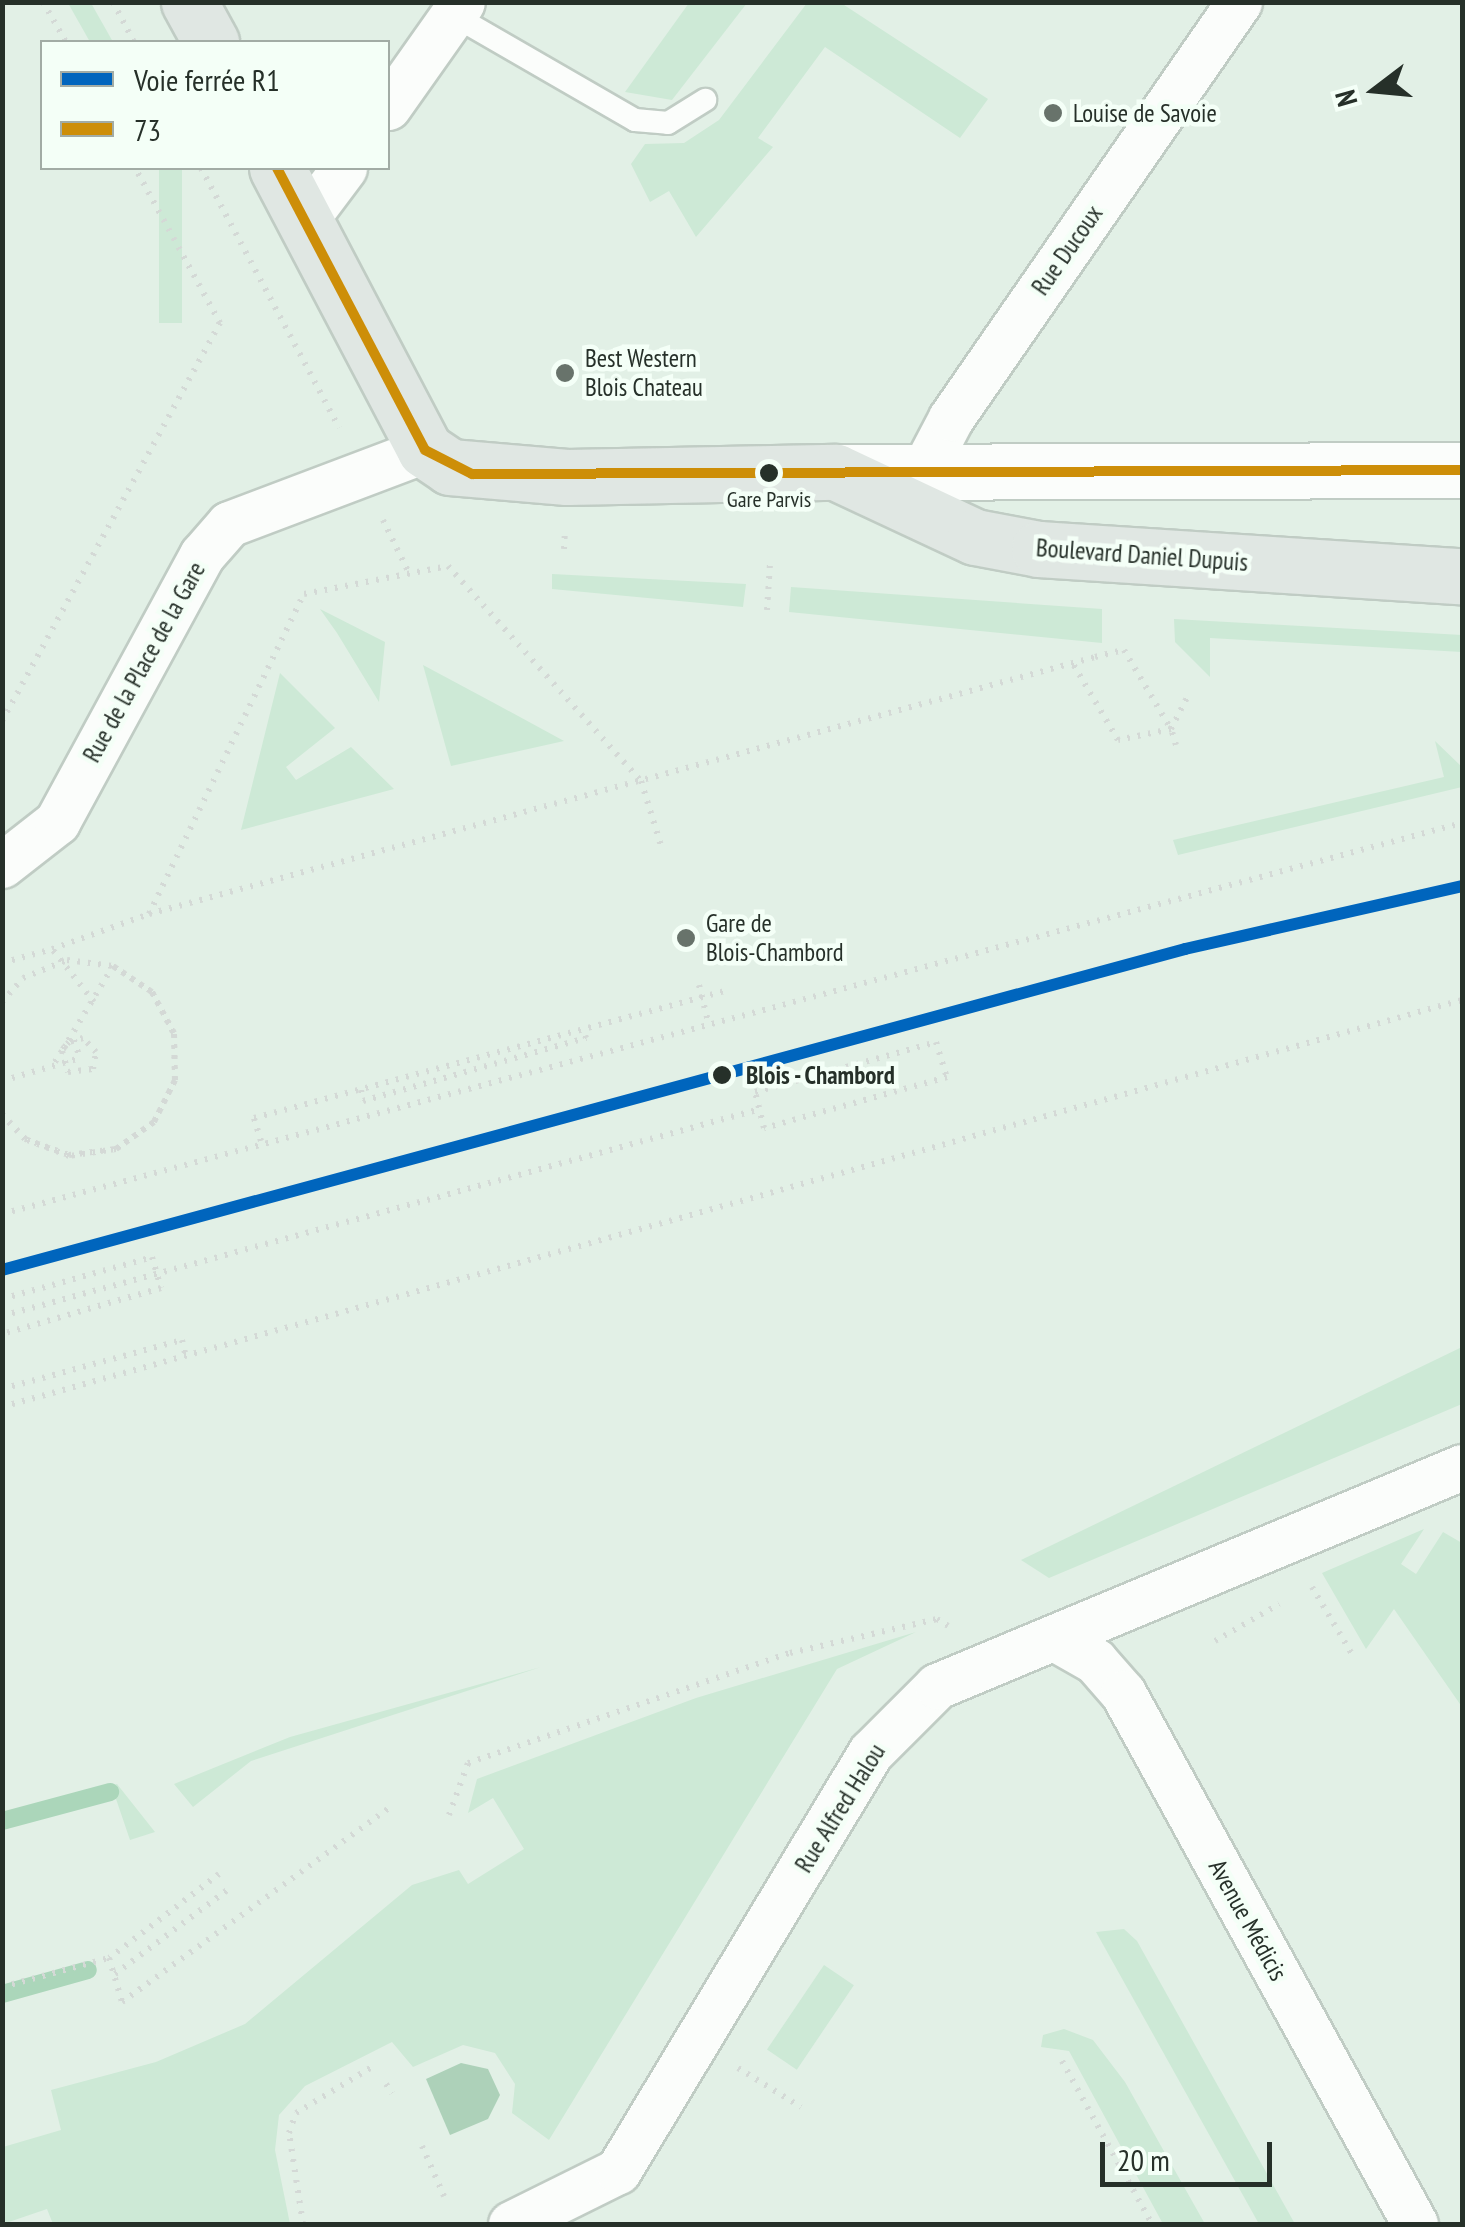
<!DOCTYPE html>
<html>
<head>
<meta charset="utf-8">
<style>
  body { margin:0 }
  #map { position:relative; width:1465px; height:2227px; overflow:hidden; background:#e2f0e6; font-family:"PT Sans Narrow",sans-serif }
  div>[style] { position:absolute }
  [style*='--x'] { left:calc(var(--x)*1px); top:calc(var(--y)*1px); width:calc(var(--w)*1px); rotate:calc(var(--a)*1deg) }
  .green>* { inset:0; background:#cde9d6; transform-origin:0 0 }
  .forest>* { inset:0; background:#add1b9 }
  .stream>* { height:18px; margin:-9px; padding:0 9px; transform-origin:9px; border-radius:9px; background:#abd6ba }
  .path>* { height:6px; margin-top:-3px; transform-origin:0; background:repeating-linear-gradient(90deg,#d4d9d6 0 2.5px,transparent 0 10.5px) }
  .roads { filter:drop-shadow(2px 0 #c0ccc4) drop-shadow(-2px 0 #c0ccc4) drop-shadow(0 2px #c0ccc4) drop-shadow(0 -2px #c0ccc4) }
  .service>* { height:22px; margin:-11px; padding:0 11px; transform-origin:11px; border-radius:11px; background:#fbfdfb }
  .minor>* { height:45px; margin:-22.5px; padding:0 22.5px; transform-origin:22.5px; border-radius:22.5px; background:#fbfdfb }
  .secondary>* { height:55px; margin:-27.5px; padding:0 27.5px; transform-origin:27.5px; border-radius:27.5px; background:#fbfdfb }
  .primary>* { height:55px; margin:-27.5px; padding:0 27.5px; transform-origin:27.5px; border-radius:27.5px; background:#e0e7e3 }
  .path-bridge>* { height:6px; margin-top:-3px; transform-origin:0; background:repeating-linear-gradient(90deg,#d4d9d6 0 2.5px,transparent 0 10.5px) }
  .bus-1>* { height:10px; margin:-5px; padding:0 5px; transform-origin:5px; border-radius:5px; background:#cd8e08 }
  .rail-1>* { height:12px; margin:-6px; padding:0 6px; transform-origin:6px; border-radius:6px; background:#0065bd }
  .dots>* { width:28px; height:28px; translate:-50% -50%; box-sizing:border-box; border:5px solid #f4fff7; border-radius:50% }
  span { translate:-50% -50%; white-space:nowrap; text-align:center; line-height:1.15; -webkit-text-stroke:9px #f4fff7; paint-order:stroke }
  .bus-label { font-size:22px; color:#263029 }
  .poi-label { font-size:25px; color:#263029 }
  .left { translate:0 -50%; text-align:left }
  .street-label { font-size:25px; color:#263029 }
  .stop-label { font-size:25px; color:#263029; font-weight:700 }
  .frame { position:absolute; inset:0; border:5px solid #263029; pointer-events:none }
  .legend { position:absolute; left:40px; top:40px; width:350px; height:130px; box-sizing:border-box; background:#f4fff7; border:2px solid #a2aca5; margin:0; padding:12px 18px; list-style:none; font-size:30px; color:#263029 }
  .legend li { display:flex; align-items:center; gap:20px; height:50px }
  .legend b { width:50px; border:2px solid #a2aca5 }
  .north { position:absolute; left:1325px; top:40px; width:100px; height:100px; -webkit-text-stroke:8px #f4fff7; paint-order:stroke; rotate:254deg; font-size:28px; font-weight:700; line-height:40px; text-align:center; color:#263029 }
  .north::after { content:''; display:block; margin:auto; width:35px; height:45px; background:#263029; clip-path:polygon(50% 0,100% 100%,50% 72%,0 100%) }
  .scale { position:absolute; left:1100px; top:2142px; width:172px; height:45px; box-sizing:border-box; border:5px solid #263029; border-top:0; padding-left:12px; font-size:30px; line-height:35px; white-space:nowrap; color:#263029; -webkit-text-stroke:8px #f4fff7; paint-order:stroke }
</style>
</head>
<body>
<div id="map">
  <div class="green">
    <i style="clip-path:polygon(68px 3px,91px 3px,113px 42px,90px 42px)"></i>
    <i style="clip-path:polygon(689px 3px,747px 3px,672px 100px,625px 92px)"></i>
    <i style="clip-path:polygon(807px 3px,841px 3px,988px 99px,960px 138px,825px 47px,758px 138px,773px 147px,696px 237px,669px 191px,650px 202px,631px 164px,645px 144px,684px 143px,719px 120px)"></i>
    <i style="left:159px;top:168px;width:23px;height:155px"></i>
    <i style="clip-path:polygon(552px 574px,746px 584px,743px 607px,552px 589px)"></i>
    <i style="clip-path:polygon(791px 587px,1102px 609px,1102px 643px,789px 612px)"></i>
    <i style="clip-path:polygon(320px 609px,385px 642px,379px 702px,337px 633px)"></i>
    <i style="clip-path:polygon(1174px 619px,1462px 635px,1462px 652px,1210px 638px,1210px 677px,1175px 642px)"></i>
    <i style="clip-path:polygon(423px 665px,494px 703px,564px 741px,451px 766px)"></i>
    <i style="clip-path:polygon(280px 673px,335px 728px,286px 767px,296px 780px,351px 747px,394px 789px,241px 830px)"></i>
    <i style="clip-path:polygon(1435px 741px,1462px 767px,1462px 787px,1178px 855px,1173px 840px,1444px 777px)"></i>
    <i style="clip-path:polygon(1462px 1347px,1462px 1404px,1049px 1578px,1021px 1560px)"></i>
    <i style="clip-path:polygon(1424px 1529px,1401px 1564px,1416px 1574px,1443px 1532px,1462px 1543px,1462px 1707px,1394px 1609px,1366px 1649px,1322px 1573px)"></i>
    <i style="clip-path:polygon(916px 1632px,837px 1669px,549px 2140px,512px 2113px,515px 2084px,495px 2053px,463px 2045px,413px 2067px,392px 2042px,305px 2086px,279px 2115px,275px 2150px,290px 2224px,53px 2224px,47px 2209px,3px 2224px,3px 2147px,61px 2130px,51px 2090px,156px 2062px,245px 2024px,412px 1885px,459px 1870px,468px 1884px,524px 1849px,493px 1798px,468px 1813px,477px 1779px,696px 1698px)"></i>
    <i style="clip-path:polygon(541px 1667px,251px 1761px,193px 1807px,174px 1784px,290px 1737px)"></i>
    <i style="clip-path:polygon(117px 1784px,155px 1832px,130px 1840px,115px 1796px,3px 1828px,3px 1816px)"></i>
    <i style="clip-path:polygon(1124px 1929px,1137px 1941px,1295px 2224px,1259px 2224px,1096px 1932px)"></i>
    <i style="left:824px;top:1965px;width:36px;height:102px;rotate:34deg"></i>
    <i style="clip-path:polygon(1064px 2029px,1093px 2040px,1125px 2082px,1205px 2224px,1163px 2224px,1069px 2051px,1041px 2047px,1043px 2035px)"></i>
  </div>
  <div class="forest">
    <i style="clip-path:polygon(461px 2063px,488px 2069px,500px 2095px,488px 2119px,450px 2135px,426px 2079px)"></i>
  </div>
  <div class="stream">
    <i style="--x:2;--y:1821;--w:112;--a:-15"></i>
    <i style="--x:2;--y:1994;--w:89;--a:-15.6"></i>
  </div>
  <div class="path">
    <i style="--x:43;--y:2;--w:46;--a:60.1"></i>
    <i style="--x:113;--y:2;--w:45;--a:62.3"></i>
    <i style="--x:201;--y:168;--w:294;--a:62"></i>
    <i style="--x:383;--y:520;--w:59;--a:63.9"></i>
    <i style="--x:564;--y:549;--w:18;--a:-87"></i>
    <i style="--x:767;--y:610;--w:46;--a:-86.3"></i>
    <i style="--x:2;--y:721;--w:454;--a:-61.3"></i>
    <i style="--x:220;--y:323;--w:177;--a:-118.7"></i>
    <i style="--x:1176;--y:745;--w:17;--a:-107"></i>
    <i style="--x:1171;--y:729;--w:38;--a:-63"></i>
    <i style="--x:149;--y:914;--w:356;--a:-64.2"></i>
    <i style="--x:304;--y:594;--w:147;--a:-11"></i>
    <i style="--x:448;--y:566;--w:289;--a:48.1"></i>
    <i style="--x:641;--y:781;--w:71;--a:72.8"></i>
    <i style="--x:2;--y:963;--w:52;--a:-15.6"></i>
    <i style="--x:699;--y:985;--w:37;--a:76"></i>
    <i style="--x:94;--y:1002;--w:68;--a:-128.4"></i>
    <i style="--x:52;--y:949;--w:103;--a:-19.8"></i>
    <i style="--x:149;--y:914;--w:980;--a:-15.2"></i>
    <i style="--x:1095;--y:657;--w:30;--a:-14"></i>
    <i style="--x:1124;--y:650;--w:92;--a:59.3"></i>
    <i style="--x:1171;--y:729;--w:54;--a:168.3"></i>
    <i style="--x:1118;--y:740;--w:88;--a:-120.6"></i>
    <i style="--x:74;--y:1040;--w:19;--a:72"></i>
    <i style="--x:936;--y:1042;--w:37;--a:73"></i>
    <i style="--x:947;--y:1077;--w:190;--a:164.4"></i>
    <i style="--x:764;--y:1128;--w:37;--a:-104"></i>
    <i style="--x:755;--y:1092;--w:188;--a:-15.4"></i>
    <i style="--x:361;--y:1090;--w:11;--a:80"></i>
    <i style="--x:363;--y:1101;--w:232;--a:-15.8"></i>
    <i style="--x:586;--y:1038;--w:9;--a:-108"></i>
    <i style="--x:2;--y:1114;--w:34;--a:47"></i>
    <i style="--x:25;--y:1139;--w:47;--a:20"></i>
    <i style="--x:69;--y:1155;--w:47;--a:-7.3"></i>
    <i style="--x:116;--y:1149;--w:47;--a:-35.4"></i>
    <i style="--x:154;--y:1122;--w:47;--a:-63.4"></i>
    <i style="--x:175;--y:1080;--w:47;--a:-91.2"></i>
    <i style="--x:174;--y:1033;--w:47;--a:-118.2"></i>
    <i style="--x:152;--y:992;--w:47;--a:-146.3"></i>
    <i style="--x:113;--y:966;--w:99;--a:121"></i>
    <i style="--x:62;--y:1051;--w:22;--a:74"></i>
    <i style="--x:68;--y:1072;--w:25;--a:-7"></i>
    <i style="--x:93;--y:1069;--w:17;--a:-80"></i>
    <i style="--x:96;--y:1052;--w:19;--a:-133"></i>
    <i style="--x:83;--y:1038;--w:15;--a:164"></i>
    <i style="--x:69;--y:1042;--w:4;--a:135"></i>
    <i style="--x:66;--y:1045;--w:7;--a:124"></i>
    <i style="--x:62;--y:1051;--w:17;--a:123"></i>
    <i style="--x:261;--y:1141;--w:24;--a:-107"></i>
    <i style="--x:254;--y:1118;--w:487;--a:-15.1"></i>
    <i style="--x:2;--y:1214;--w:1511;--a:-14.99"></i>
    <i style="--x:2;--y:1299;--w:156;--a:-15.6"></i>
    <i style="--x:152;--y:1257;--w:32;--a:74"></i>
    <i style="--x:161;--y:1288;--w:166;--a:163.9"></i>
    <i style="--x:2;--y:1316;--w:786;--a:-15.27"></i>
    <i style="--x:2;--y:1389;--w:187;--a:-15.2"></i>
    <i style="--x:182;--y:1340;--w:17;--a:77"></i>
    <i style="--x:2;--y:1407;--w:1516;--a:-15.58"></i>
    <i style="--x:1312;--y:1587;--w:78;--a:59.2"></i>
    <i style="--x:1215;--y:1641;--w:74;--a:-30"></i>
    <i style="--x:449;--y:1815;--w:55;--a:-69.9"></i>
    <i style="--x:468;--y:1763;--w:340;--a:-18.9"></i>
    <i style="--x:790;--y:1653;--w:151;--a:-13"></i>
    <i style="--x:937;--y:1619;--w:13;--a:32"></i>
    <i style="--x:219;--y:1874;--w:138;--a:142.6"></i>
    <i style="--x:109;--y:1958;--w:46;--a:73.5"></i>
    <i style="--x:122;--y:2002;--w:334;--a:-36"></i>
    <i style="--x:115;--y:1974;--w:144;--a:-36.8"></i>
    <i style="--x:2;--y:1987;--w:111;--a:-15.2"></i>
    <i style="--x:1062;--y:2061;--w:186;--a:61.1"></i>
    <i style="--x:738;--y:2068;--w:74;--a:31.8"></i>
    <i style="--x:386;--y:2084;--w:11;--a:56"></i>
    <i style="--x:422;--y:2146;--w:55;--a:66.3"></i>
    <i style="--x:303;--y:2224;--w:92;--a:-98.7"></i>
    <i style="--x:289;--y:2133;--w:21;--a:-71"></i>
    <i style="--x:296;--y:2113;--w:89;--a:-31.2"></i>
  </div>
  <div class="roads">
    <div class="service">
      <i style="--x:453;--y:15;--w:210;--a:30"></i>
      <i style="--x:635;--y:120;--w:33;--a:5"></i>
      <i style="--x:668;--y:123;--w:44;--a:-31.9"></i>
    </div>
    <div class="minor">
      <i style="--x:388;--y:107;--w:128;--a:-54.8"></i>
      <i style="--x:305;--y:220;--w:65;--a:-53.1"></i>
      <i style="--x:909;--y:498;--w:90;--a:-62.3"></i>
      <i style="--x:951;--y:418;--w:506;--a:-55.3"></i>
      <i style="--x:2;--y:865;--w:70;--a:-38"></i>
      <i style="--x:57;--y:822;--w:304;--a:-61.5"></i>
      <i style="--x:202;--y:555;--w:41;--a:-48.9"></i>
      <i style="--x:229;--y:524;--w:210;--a:-20.7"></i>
      <i style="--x:1056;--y:1639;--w:45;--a:29.4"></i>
      <i style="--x:1095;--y:1661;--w:43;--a:48.8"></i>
      <i style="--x:1123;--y:1693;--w:606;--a:61.19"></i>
      <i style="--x:511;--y:2224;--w:119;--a:-26.4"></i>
      <i style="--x:618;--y:2171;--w:489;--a:-58.9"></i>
      <i style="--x:871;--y:1752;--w:93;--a:-45"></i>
      <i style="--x:937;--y:1686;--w:569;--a:-22.64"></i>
    </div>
    <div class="secondary">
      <i style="--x:836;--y:472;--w:626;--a:-0.18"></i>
    </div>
    <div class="primary">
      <i style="--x:189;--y:2;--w:46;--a:61.2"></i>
      <i style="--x:277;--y:168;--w:318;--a:62.3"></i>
      <i style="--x:425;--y:450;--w:30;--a:34"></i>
      <i style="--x:450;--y:467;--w:117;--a:4.9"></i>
      <i style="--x:567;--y:477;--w:269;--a:-1.1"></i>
      <i style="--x:836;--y:472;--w:153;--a:25.1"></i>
      <i style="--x:975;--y:537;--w:65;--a:10.6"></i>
      <i style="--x:1039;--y:549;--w:424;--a:3.7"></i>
    </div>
  </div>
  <div class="path-bridge">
    <i style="--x:2;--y:1002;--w:32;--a:-49"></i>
    <i style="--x:23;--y:978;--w:48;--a:-22.2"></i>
    <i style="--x:67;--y:960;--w:46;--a:7.4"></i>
    <i style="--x:113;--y:966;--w:47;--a:33.7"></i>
    <i style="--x:152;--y:992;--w:47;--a:62.4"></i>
    <i style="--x:174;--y:1034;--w:46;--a:88.8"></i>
    <i style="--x:175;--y:1080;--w:47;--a:116.6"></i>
    <i style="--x:154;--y:1122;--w:47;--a:144.6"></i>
    <i style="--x:116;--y:1149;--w:48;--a:171.5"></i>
    <i style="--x:69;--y:1156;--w:47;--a:-158.9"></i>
    <i style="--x:25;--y:1139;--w:33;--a:-134"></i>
    <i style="--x:2;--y:1081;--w:81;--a:-16.4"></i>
  </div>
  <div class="bus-1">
    <i style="--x:277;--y:168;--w:318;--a:62.3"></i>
    <i style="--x:425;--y:450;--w:53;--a:27.1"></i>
    <i style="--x:472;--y:474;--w:990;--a:-0.23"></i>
  </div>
  <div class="rail-1">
    <i style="--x:2;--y:1270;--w:1226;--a:-15.18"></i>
    <i style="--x:1185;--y:949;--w:284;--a:-12.8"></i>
  </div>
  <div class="dots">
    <i style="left:1053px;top:113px;background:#68736b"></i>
    <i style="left:565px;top:373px;background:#68736b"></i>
    <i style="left:769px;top:473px;background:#263029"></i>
    <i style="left:686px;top:938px;background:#68736b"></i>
    <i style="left:722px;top:1075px;background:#263029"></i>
  </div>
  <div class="bus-label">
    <span style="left:769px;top:500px">Gare Parvis</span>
  </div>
  <div class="poi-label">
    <span class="left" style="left:1073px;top:113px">Louise de Savoie</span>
    <span class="left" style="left:585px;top:373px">Best Western<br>Blois Chateau</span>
    <span class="left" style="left:706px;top:938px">Gare de<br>Blois-Chambord</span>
  </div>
  <div class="street-label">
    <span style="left:1067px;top:250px;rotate:-55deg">Rue Ducoux</span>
    <span style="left:1142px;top:555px;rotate:4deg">Boulevard Daniel Dupuis</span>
    <span style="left:144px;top:662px;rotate:-61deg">Rue de la Place de la Gare</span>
    <span style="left:840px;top:1808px;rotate:-58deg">Rue Alfred Halou</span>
    <span style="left:1248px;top:1920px;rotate:61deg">Avenue Médicis</span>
  </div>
  <div class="stop-label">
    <span class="left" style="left:746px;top:1075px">Blois - Chambord</span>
  </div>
  <div class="frame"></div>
  <ul class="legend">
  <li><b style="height:12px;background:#0065bd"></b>Voie ferrée R1</li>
  <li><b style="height:12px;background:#cd8e08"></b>73</li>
  </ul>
  <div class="north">N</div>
  <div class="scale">20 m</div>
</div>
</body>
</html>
